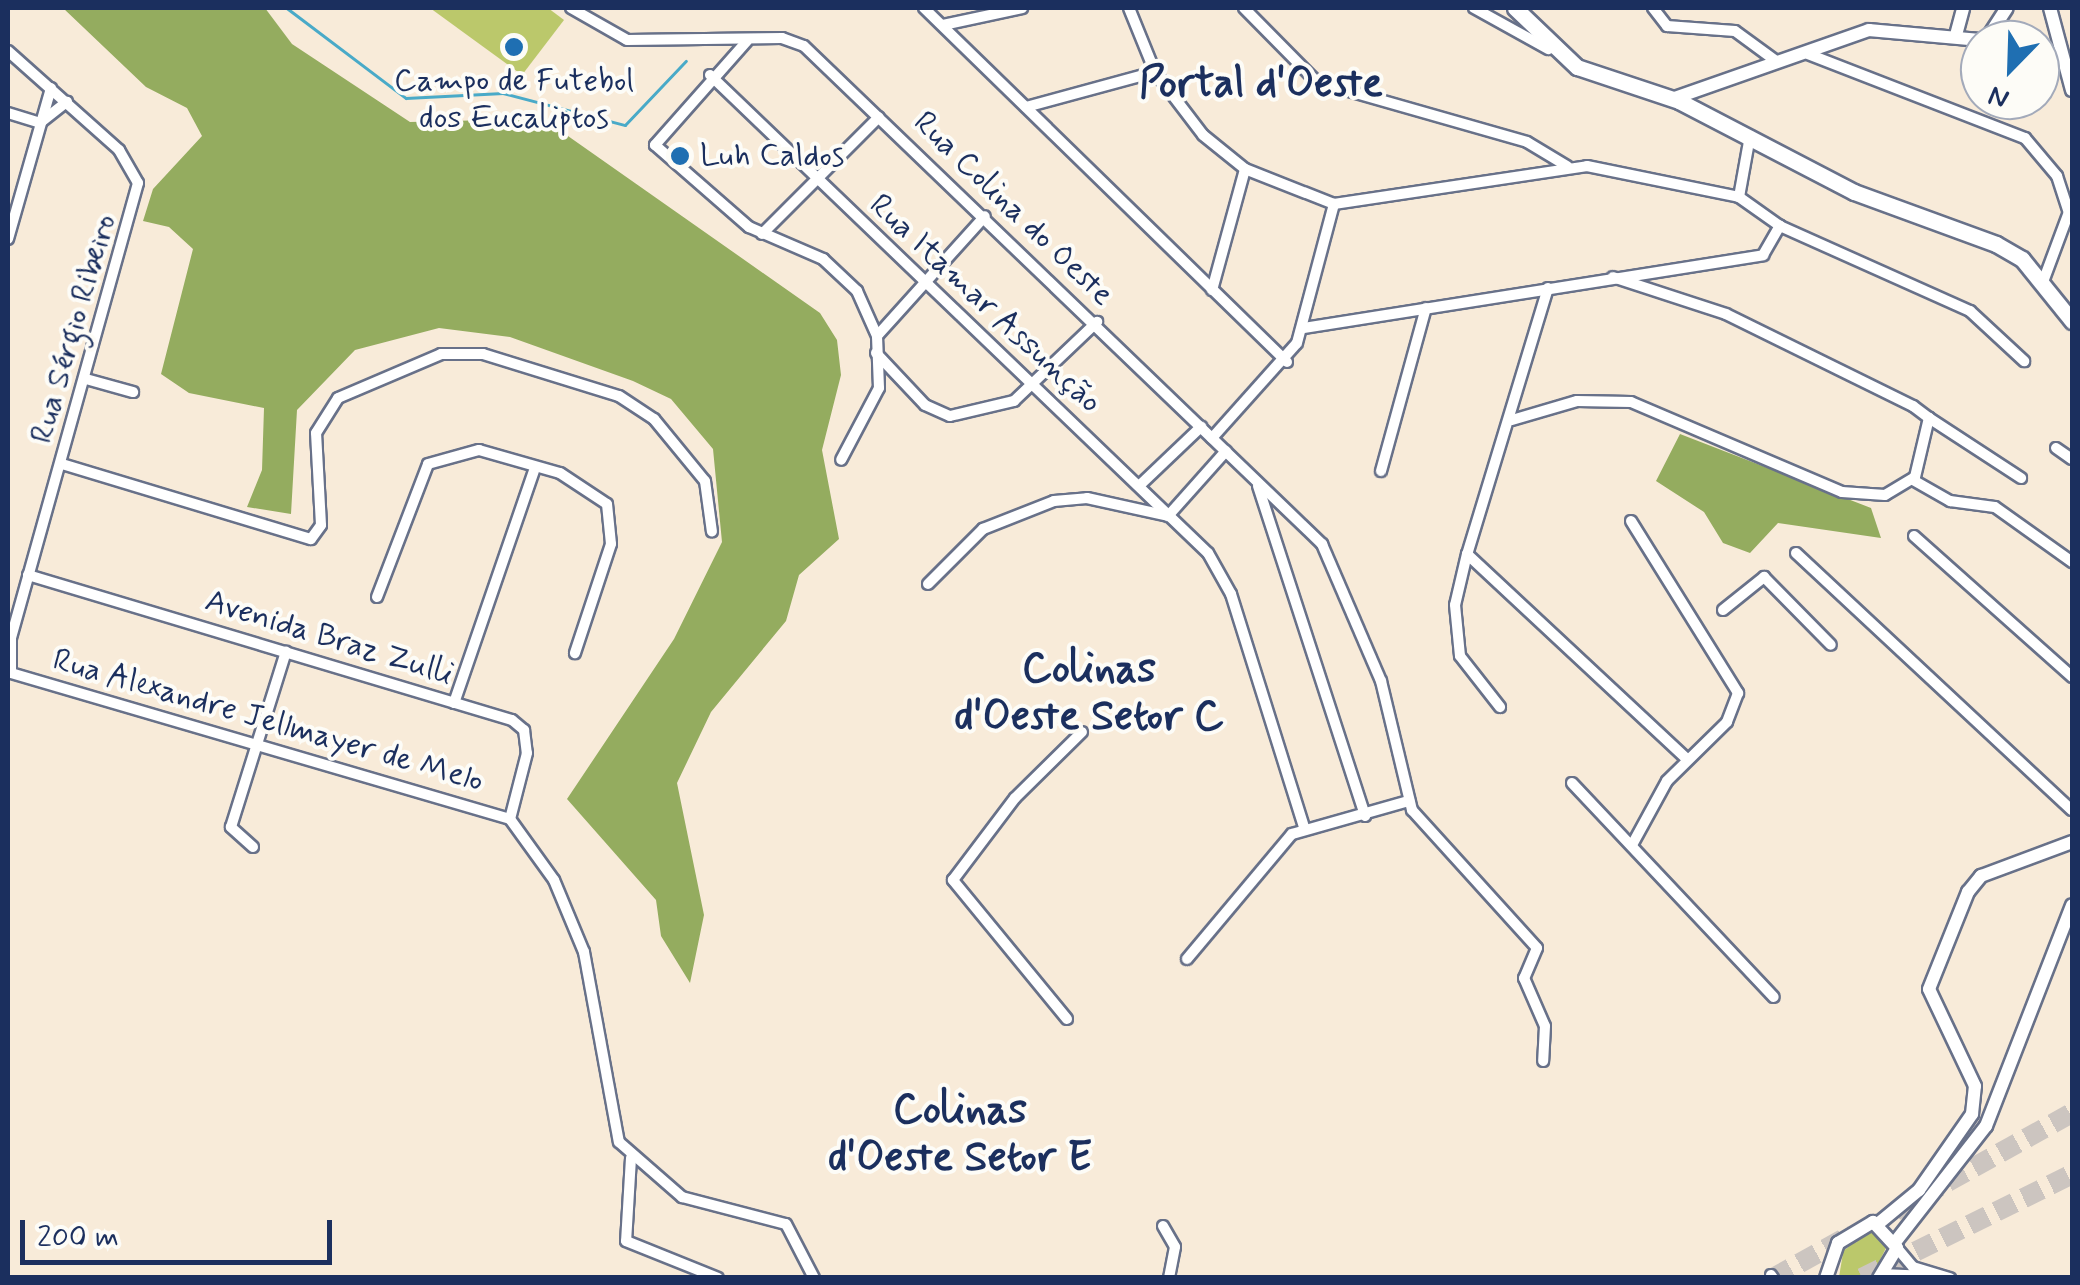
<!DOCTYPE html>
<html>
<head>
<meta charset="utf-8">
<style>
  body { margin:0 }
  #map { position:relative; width:2080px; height:1285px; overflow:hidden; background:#f8ebd9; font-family:Mynerve,sans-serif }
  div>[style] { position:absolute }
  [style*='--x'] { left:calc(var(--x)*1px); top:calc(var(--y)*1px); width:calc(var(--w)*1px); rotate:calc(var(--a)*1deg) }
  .green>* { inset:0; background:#bbc86b }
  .forest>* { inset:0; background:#94ac5f }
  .stream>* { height:2.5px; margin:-1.25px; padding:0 1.25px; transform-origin:1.25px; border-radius:1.25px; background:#49aac8 }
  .motorway-tunnel>* { height:20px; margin-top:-10px; transform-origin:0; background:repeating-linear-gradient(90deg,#ccc5c0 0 20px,transparent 0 30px) }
  .roads { filter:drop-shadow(2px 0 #687189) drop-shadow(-2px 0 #687189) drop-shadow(0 2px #687189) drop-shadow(0 -2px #687189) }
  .minor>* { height:10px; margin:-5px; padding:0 5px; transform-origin:5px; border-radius:5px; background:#fff }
  .tertiary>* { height:12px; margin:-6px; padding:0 6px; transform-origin:6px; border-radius:6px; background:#fff }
  .secondary>* { height:15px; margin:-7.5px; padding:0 7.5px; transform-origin:7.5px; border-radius:7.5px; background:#fff }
  .dots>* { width:28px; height:28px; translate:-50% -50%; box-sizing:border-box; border:5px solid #fdfcf7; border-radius:50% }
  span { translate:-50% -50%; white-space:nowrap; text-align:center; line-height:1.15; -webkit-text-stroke:8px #fdfcf7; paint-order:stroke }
  .poi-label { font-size:32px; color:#1b2f5e }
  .left { translate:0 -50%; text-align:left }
  .street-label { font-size:32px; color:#1b2f5e }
  .district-label { font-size:42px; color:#1b2f5e; font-weight:700 }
  .frame { position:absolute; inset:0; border:10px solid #1b2f5e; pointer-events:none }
  .north { position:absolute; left:1960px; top:20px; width:100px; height:100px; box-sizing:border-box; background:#fdfcf7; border:2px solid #a3aaba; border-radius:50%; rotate:203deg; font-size:28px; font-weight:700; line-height:40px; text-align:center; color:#1b2f5e }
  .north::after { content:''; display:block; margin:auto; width:35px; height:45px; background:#1f6fb2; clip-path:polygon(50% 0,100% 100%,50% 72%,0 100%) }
  .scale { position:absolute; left:20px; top:1220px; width:312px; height:45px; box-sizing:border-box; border:5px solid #1b2f5e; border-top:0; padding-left:12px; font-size:30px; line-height:35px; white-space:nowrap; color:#1b2f5e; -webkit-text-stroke:8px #fdfcf7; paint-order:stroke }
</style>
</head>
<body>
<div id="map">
  <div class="green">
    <i style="clip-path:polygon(430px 8px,548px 8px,564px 20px,522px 75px)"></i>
    <i style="clip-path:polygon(1874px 1231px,1887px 1246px,1877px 1266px,1864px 1277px,1839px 1277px,1844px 1247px)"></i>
  </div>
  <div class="forest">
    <i style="clip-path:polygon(63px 8px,265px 8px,292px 44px,410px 122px,526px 119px,558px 129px,820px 313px,837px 340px,841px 375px,822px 450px,839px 539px,799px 575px,786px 621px,711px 712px,677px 783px,704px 915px,690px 983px,661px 936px,656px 900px,567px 799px,674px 639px,722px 542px,713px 449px,671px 399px,633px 381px,510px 337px,439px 328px,355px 350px,297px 410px,291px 514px,247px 507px,262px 470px,264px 408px,189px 393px,161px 374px,193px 249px,169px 227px,143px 221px,153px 189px,202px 136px,187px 108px,146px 87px)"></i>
    <i style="clip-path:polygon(1680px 434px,1871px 508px,1881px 538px,1778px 523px,1750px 553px,1723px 543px,1704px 512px,1656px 481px)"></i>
  </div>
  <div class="stream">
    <i style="--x:287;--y:8;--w:149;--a:37.1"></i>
    <i style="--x:406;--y:98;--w:97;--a:-3"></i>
    <i style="--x:503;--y:93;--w:126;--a:14.7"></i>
    <i style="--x:625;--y:125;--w:88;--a:-46.4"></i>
  </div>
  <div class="motorway-tunnel">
    <i style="--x:1895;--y:1211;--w:202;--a:-29"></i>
    <i style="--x:1773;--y:1278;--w:90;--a:-29.1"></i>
    <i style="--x:1862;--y:1278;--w:234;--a:-26.3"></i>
  </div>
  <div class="roads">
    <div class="minor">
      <i style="--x:571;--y:8;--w:64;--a:29.7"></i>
      <i style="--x:627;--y:40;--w:155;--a:-0.7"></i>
      <i style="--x:782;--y:38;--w:23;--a:20"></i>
      <i style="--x:804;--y:46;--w:719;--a:43.87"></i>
      <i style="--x:1322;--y:544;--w:149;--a:66.7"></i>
      <i style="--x:1381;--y:681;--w:133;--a:76.5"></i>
      <i style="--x:1412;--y:810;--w:186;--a:47.8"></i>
      <i style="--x:1537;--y:948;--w:33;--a:113"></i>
      <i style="--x:1524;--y:978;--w:52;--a:66.4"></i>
      <i style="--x:1545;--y:1026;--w:35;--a:93"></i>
      <i style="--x:924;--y:8;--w:507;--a:44.28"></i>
      <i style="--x:1129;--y:8;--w:69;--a:67.9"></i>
      <i style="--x:1155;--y:72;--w:79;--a:52.7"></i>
      <i style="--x:1203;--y:135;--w:54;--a:39"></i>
      <i style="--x:1245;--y:169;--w:96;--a:21.5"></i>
      <i style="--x:1334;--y:204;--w:256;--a:-8.5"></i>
      <i style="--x:1587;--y:166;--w:155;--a:11.5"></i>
      <i style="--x:1739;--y:197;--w:62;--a:-79.8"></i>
      <i style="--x:1244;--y:8;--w:104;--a:45.4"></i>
      <i style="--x:1317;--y:82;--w:218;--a:15.9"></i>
      <i style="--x:1527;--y:142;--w:47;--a:31"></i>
      <i style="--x:1474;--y:8;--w:85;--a:29"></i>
      <i style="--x:1653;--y:8;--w:23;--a:52"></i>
      <i style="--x:1667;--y:26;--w:68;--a:4.2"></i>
      <i style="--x:1735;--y:31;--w:51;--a:36.2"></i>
      <i style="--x:943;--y:25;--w:81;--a:-12.1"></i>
      <i style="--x:747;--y:41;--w:139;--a:131.5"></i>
      <i style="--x:655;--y:145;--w:125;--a:41.1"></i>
      <i style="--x:749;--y:227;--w:81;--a:23.4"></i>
      <i style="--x:823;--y:259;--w:47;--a:43.3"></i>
      <i style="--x:857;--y:291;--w:49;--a:66"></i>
      <i style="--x:877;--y:336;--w:52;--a:87.8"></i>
      <i style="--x:879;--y:388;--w:81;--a:117.8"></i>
      <i style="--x:8;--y:51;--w:149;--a:41.7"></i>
      <i style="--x:119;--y:150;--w:38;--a:60"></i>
      <i style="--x:138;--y:183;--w:472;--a:105.6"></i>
      <i style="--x:11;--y:638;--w:35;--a:90"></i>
      <i style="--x:11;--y:673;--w:520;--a:16.31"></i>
      <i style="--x:510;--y:819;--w:75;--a:54.2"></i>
      <i style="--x:554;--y:880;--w:78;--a:67.4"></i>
      <i style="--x:584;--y:952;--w:193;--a:79.6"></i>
      <i style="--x:619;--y:1142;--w:84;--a:41.1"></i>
      <i style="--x:682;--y:1197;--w:107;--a:14.6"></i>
      <i style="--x:786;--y:1224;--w:61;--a:62.6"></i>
      <i style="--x:1808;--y:54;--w:233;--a:21.2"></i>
      <i style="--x:2025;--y:138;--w:50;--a:49.9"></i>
      <i style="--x:2057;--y:176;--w:38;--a:72"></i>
      <i style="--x:2069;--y:212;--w:75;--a:110.4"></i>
      <i style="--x:710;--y:75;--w:690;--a:43.83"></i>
      <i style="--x:1208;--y:553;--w:47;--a:60.7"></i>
      <i style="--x:1231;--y:594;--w:247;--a:72.6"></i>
      <i style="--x:1026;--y:107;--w:134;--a:-15.2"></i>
      <i style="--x:8;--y:113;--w:34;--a:17"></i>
      <i style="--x:41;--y:122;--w:33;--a:-38"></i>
      <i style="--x:1780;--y:226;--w:208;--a:24.1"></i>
      <i style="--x:1970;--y:311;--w:74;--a:42.8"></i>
      <i style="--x:762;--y:234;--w:165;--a:-45"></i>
      <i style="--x:8;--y:239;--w:157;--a:-74.1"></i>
      <i style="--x:1548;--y:288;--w:278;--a:106.9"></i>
      <i style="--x:1467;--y:554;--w:301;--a:43"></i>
      <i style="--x:1212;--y:290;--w:125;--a:-74.7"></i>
      <i style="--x:1304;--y:328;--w:465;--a:-9"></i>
      <i style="--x:1763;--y:255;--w:34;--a:-60"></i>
      <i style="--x:1780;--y:226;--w:50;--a:-144.7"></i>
      <i style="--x:877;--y:336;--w:161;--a:-48"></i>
      <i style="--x:876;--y:353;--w:71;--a:46.7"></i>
      <i style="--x:925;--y:405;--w:27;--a:24"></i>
      <i style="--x:950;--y:416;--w:66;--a:-13.2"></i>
      <i style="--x:1014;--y:401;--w:115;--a:-43.6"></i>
      <i style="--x:86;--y:379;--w:49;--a:15.5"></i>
      <i style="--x:1929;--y:418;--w:110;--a:33.1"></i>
      <i style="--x:1512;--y:420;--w:68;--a:-16.3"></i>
      <i style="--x:1577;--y:401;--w:54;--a:1.1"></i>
      <i style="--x:1631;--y:402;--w:229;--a:23.1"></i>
      <i style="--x:1842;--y:492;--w:43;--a:4"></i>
      <i style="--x:1885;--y:495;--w:35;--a:-31"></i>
      <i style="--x:1915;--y:477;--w:61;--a:-76.7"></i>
      <i style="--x:1929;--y:418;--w:20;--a:-143"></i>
      <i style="--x:1913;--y:406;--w:208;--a:-153.8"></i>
      <i style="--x:1726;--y:314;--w:119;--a:-161.9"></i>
      <i style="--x:1212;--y:438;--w:127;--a:-48.2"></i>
      <i style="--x:1297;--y:343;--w:144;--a:-75.1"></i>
      <i style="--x:2056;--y:448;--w:19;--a:35"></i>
      <i style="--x:62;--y:464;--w:260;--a:16.8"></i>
      <i style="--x:311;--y:539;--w:17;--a:-54"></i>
      <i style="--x:321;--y:525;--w:92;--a:-93.1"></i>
      <i style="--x:316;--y:433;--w:41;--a:-57.8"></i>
      <i style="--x:338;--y:398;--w:112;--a:-23.1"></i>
      <i style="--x:441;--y:354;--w:42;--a:0"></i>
      <i style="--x:483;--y:354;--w:142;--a:17.2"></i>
      <i style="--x:619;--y:396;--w:42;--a:33.3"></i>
      <i style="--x:654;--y:419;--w:80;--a:50.6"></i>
      <i style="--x:705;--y:481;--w:51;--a:82.2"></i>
      <i style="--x:1381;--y:471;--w:169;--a:-74.6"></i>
      <i style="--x:1913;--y:480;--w:43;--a:29.6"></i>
      <i style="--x:1950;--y:501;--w:45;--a:7.6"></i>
      <i style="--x:1995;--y:507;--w:95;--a:35.5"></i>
      <i style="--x:1139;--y:486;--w:86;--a:-43.6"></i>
      <i style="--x:1258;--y:486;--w:347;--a:72"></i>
      <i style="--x:1631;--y:521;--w:203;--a:58.1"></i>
      <i style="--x:1738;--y:693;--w:31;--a:111"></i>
      <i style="--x:1727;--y:722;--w:84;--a:135.5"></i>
      <i style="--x:1667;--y:781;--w:73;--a:118.7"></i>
      <i style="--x:1914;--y:536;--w:212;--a:41.7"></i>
      <i style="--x:1796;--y:553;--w:377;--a:43"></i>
      <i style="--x:1467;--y:554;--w:52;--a:103.2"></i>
      <i style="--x:1455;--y:605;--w:51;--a:84.4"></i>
      <i style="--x:1460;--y:656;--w:65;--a:51.9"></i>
      <i style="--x:28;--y:575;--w:505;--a:16.68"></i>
      <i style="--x:512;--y:720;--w:16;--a:40"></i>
      <i style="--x:524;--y:730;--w:23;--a:83"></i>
      <i style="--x:527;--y:753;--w:68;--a:104.4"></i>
      <i style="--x:928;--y:584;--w:78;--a:-45"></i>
      <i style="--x:983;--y:529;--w:76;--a:-21.5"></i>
      <i style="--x:1054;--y:501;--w:33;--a:-5"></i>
      <i style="--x:1087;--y:498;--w:83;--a:12.5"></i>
      <i style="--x:1168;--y:516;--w:87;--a:-48.3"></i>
      <i style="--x:377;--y:597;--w:142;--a:-69"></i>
      <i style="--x:428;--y:464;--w:53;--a:-15.4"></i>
      <i style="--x:479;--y:450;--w:84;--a:15.9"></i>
      <i style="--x:560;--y:473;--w:56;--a:33.4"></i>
      <i style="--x:607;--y:504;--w:40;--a:84.3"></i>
      <i style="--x:611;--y:544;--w:115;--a:108.3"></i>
      <i style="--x:1723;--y:610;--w:53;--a:-38.8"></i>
      <i style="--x:1764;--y:577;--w:95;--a:45.4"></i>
      <i style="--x:454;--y:703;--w:249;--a:-71"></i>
      <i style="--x:1572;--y:783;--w:294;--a:46.7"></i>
      <i style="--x:253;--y:847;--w:30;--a:-138"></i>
      <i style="--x:231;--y:827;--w:184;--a:-72.6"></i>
      <i style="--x:1187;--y:959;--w:163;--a:-50"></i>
      <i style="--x:1292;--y:834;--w:122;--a:-15.8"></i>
      <i style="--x:1067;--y:1019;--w:180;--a:-129.4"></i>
      <i style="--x:953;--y:880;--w:103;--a:-52.9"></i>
      <i style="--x:1015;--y:798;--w:94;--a:-44.6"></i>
      <i style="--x:631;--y:1158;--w:83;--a:93.4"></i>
      <i style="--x:626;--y:1241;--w:99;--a:21.9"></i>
      <i style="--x:1163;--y:1226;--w:24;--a:60"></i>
      <i style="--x:1175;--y:1247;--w:32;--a:101"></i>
      <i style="--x:1897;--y:1248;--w:25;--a:50"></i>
      <i style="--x:1913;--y:1267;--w:39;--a:17"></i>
      <i style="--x:1882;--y:1274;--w:46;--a:2.5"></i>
      <i style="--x:1771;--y:1275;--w:4;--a:56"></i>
    </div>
    <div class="tertiary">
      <i style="--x:2050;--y:8;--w:85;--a:75"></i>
      <i style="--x:1956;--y:35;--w:28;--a:-75"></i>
      <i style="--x:1986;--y:40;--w:38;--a:-57"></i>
      <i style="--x:1672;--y:99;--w:209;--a:-19.3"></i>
      <i style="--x:1869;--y:30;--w:111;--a:5.1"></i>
      <i style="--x:1879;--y:1223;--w:52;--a:-39.5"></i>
      <i style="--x:1919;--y:1190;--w:93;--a:-55.1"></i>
      <i style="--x:1972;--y:1114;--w:28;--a:-84"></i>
      <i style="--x:1975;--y:1086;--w:107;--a:-115.4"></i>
      <i style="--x:1929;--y:989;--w:105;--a:-68.1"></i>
      <i style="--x:1968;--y:892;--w:21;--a:-51"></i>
      <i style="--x:1981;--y:876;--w:97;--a:-20.5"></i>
      <i style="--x:1896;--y:1241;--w:146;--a:-52"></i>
      <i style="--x:1986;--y:1126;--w:237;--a:-68.7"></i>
      <i style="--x:1826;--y:1278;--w:37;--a:-71"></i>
      <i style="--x:1838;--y:1243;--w:41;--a:-31"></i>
      <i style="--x:1873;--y:1222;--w:35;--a:47"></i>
      <i style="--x:1897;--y:1248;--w:35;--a:121"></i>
    </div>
    <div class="secondary">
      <i style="--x:1515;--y:8;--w:86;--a:43.6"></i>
      <i style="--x:1577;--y:67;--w:108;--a:18.4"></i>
      <i style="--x:1679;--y:101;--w:197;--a:27.5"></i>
      <i style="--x:1854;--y:192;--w:151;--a:20.1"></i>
      <i style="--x:1996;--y:244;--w:30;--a:30"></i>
      <i style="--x:2022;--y:259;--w:80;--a:51.1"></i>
    </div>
  </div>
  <div class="dots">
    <i style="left:514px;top:47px;background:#1f6fb2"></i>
    <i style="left:680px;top:156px;background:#1f6fb2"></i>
  </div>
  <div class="poi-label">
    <span style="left:514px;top:100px">Campo de Futebol<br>dos Eucaliptos</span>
    <span class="left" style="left:700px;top:156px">Luh Caldos</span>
  </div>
  <div class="street-label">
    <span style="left:1013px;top:209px;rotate:44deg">Rua Colina do Oeste</span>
    <span style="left:985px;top:304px;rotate:43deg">Rua Itamar Assunção</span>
    <span style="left:74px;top:329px;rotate:-74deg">Rua Sérgio Ribeiro</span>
    <span style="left:329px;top:638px;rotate:17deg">Avenida Braz Zulli</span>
    <span style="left:268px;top:721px;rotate:16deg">Rua Alexandre Jellmayer de Melo</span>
  </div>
  <div class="district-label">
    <span style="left:1261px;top:85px">Portal d'Oeste</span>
    <span style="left:1089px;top:694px">Colinas<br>d'Oeste Setor C</span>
    <span style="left:960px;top:1135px">Colinas<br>d'Oeste Setor E</span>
  </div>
  <div class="frame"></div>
  <div class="north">N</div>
  <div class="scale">200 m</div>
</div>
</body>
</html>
